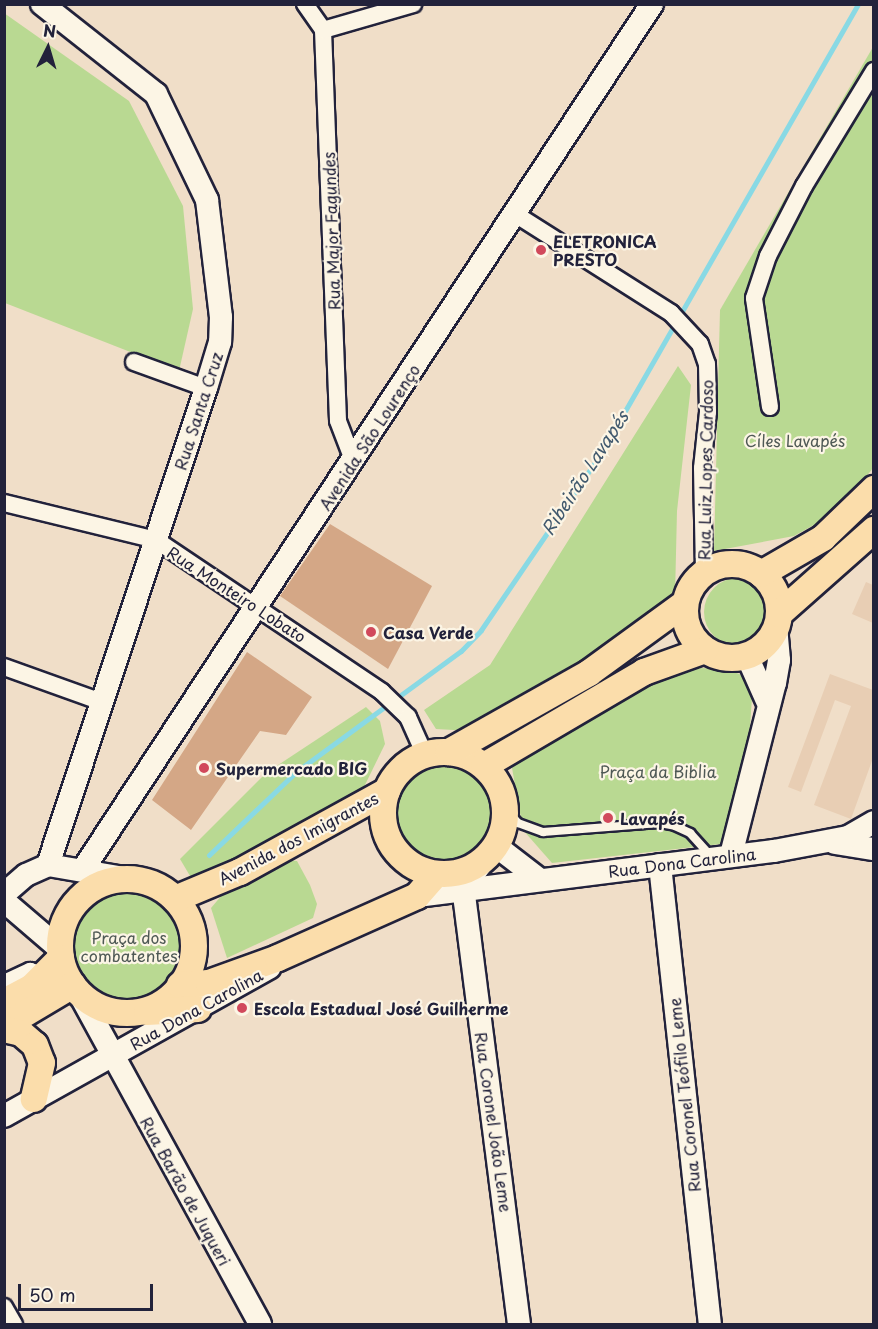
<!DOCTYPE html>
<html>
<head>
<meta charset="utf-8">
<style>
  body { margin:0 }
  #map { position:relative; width:878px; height:1329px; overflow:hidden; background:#f0dec8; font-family:"Playpen Sans",sans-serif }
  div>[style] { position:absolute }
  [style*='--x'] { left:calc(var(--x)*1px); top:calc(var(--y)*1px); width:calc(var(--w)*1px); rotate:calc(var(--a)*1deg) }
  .built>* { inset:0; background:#e8ceb4 }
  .green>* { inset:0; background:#b9d992 }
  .round { border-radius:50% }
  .stream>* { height:5px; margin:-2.5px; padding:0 2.5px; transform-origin:2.5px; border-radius:2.5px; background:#89d9e4 }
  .building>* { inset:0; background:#d4a786 }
  .roads { filter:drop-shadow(2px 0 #22223b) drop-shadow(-2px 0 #22223b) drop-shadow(0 2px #22223b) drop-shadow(0 -2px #22223b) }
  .lane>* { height:8px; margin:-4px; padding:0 4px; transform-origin:4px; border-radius:4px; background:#fcf5e5 }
  .street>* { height:16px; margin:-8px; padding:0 8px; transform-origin:8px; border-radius:8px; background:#fcf5e5 }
  .secondary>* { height:22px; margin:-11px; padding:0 11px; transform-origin:11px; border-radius:11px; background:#fcf5e5 }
  .primary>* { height:26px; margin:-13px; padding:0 13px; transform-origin:13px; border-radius:13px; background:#fbddab }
  .primary>.ring { margin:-13px; padding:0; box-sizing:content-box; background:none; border:26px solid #fbddab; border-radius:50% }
  .dots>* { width:16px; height:16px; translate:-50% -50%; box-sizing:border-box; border:3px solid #fcf5e5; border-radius:50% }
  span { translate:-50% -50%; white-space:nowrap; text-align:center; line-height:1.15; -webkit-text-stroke:4.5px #fcf5e5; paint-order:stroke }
  .street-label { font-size:16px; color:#22223b }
  .poi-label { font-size:16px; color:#22223b; font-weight:700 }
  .left { translate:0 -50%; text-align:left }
  .park-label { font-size:16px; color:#4f5955 }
  .water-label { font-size:18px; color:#41596e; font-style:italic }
  .frame { position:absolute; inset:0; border:6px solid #22223b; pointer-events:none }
  .north { position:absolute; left:18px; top:18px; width:60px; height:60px; -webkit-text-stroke:4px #fcf5e5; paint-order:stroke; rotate:5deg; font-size:16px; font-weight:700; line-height:24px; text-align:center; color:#22223b }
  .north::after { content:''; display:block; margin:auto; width:21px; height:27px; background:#22223b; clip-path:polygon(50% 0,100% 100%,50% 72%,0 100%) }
  .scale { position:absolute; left:18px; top:1284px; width:135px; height:27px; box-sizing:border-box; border:3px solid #22223b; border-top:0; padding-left:8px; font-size:18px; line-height:21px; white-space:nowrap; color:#22223b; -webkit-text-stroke:4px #fcf5e5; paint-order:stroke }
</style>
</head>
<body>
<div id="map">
  <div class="built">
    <i style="clip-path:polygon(866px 582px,873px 585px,873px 623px,852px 614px)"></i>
    <i style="clip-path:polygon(830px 674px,873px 690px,873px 758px,851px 819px,814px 805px,851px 706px,835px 700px,801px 792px,788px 787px)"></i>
  </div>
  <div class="green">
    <i style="clip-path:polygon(4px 13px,129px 101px,183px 206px,193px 309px,179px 371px,5px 303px)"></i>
    <i style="clip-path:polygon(873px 47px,873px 468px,839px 511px,794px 536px,714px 551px,720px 310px)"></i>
    <i style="clip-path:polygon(678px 366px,691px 385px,677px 511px,675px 596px,632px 644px,471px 731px,436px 729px,424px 710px,490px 665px)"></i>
    <i class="round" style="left:704px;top:578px;width:68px;height:68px"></i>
    <i style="clip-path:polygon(701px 668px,726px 669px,747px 677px,752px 697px,749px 743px,721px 844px,552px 863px,523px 830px,512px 768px,521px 751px,660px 678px)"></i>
    <i style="clip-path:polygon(366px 707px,380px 721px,385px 744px,363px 789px,193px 881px,180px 859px,266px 773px)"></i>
    <i class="round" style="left:393px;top:762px;width:102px;height:102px"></i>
    <i style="clip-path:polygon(286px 860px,297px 861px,310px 885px,317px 904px,313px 918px,227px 958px,211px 908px,222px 895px)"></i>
    <i class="round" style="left:74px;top:890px;width:110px;height:110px"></i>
  </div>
  <div class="stream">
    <i style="--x:209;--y:855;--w:122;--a:-43.7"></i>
    <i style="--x:297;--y:771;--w:203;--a:-36.2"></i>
    <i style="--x:461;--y:651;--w:29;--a:-46"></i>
    <i style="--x:481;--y:630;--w:208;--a:-55.8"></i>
    <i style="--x:598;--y:458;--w:523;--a:-60.2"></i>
  </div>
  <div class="building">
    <i style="clip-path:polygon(330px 524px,432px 586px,388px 669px,280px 596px)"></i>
    <i style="clip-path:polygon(247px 652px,312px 697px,286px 735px,260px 731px,191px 830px,152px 800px)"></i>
  </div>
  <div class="roads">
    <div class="lane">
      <i style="--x:505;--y:808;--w:20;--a:49"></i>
      <i style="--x:518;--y:823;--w:27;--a:20"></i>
      <i style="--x:543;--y:832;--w:117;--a:-4.4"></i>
      <i style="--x:660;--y:823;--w:15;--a:11"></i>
      <i style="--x:675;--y:826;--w:17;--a:25"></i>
      <i style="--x:690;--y:833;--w:30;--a:48"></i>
    </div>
    <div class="street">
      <i style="--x:305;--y:4;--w:32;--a:55"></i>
      <i style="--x:323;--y:30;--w:391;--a:87.8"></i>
      <i style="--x:338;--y:421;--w:42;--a:69"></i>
      <i style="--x:323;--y:30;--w:94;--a:-16.1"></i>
      <i style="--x:515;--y:214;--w:185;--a:32.4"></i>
      <i style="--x:671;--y:313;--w:42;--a:46.9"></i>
      <i style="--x:700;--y:344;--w:21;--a:71"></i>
      <i style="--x:707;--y:364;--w:48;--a:88.8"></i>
      <i style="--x:708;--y:412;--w:56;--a:96.1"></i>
      <i style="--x:702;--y:468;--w:105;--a:88.9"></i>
      <i style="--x:134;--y:362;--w:77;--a:19.9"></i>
      <i style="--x:770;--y:407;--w:110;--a:-98.4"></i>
      <i style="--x:754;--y:298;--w:44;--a:-71.6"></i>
      <i style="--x:768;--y:256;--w:79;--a:-62.8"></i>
      <i style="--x:804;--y:186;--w:135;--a:-58.7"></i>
      <i style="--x:4;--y:503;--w:156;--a:13.7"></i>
      <i style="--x:156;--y:540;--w:272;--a:33.9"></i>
      <i style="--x:382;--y:692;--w:36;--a:44"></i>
      <i style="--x:408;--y:717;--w:42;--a:65.9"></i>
      <i style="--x:4;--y:667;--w:104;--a:19.7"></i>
      <i style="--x:4;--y:983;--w:29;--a:-25"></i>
      <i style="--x:30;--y:971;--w:17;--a:17"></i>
      <i style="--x:4;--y:1307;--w:20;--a:60"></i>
    </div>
    <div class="secondary">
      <i style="--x:42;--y:4;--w:145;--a:38.3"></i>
      <i style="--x:156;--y:94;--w:118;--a:64.3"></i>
      <i style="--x:207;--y:200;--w:118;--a:83.2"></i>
      <i style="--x:221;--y:317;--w:25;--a:92"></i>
      <i style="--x:220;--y:342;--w:48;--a:106.9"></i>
      <i style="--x:206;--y:388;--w:502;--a:108.33"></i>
      <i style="--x:747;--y:656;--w:49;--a:66"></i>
      <i style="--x:835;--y:843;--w:39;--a:9"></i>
      <i style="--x:496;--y:846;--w:54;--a:37.5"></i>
      <i style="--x:731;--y:855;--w:178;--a:-75.7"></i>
      <i style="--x:775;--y:683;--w:23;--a:-80"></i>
      <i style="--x:779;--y:660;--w:32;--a:-95"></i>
      <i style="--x:485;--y:859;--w:36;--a:128"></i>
      <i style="--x:463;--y:887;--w:441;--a:82.7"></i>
      <i style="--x:660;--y:865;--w:462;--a:83.8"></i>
      <i style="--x:84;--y:868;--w:1034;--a:-56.68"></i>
      <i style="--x:4;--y:894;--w:29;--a:-41"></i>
      <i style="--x:26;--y:875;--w:24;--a:-24"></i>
      <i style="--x:48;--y:865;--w:82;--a:9.8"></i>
      <i style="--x:417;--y:896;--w:360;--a:-7.2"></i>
      <i style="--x:774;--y:851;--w:75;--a:-10.7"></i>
      <i style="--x:848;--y:837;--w:30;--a:-30"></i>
      <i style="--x:4;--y:901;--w:74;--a:40.6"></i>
      <i style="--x:79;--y:993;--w:377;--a:61.3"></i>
      <i style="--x:4;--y:1116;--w:304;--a:-29.2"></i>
    </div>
    <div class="primary">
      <i class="ring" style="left:685px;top:564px;width:68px;height:68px"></i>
      <i style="--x:761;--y:574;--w:72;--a:-30.1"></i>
      <i style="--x:823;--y:538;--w:71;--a:-43.9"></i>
      <i style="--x:779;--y:614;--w:127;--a:-41.5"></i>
      <i class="ring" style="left:383px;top:752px;width:96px;height:96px"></i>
      <i style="--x:449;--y:752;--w:161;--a:-29.4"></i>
      <i style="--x:589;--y:673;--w:119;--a:-36.1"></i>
      <i style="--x:484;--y:766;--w:186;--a:-30.4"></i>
      <i style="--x:644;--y:672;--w:65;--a:-19.8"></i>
      <i class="ring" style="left:60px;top:879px;width:108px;height:108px"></i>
      <i style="--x:175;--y:899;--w:70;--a:-22.6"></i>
      <i style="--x:240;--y:872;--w:168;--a:-28.9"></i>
      <i style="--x:180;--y:985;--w:29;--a:-4"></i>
      <i style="--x:209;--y:983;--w:73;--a:-19.9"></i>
      <i style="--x:278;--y:958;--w:152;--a:-24"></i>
      <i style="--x:417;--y:896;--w:29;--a:-49"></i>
      <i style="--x:4;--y:1002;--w:32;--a:-28"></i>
      <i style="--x:32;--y:987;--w:41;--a:-45"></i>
      <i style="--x:147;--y:1012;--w:51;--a:-3.4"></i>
      <i style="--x:4;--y:1026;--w:80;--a:-30.7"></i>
      <i style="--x:4;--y:1029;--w:17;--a:13"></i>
      <i style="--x:21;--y:1033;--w:18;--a:41"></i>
      <i style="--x:35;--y:1045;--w:19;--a:69"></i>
      <i style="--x:42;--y:1063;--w:37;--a:103"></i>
    </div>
  </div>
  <div class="dots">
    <i style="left:541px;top:250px;background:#d1495b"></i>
    <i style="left:371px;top:632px;background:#d1495b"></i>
    <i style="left:204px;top:768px;background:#d1495b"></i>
    <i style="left:608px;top:818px;background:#d1495b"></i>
    <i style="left:242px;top:1008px;background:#d1495b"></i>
  </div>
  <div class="street-label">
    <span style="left:331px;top:231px;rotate:-92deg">Rua Major Fagundes</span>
    <span style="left:198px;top:411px;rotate:-72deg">Rua Santa Cruz</span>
    <span style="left:369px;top:437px;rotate:-57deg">Avenida São Lourenço</span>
    <span style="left:705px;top:470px;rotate:-89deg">Rua Luiz Lopes Cardoso</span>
    <span style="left:237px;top:594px;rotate:33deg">Rua Monteiro Lobato</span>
    <span style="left:298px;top:838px;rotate:-28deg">Avenida dos Imigrantes</span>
    <span style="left:682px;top:862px;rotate:-7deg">Rua Dona Carolina</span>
    <span style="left:196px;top:1009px;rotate:-29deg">Rua Dona Carolina</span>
    <span style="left:684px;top:1095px;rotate:-96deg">Rua Coronel Teófilo Leme</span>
    <span style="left:494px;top:1122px;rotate:82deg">Rua Coronel João Leme</span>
    <span style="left:186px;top:1191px;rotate:61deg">Rua Barão de Juqueri</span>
  </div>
  <div class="poi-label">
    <span class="left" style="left:553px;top:250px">ELETRONICA<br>PRESTO</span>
    <span class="left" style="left:383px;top:632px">Casa Verde</span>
    <span class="left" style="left:216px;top:768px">Supermercado BIG</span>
    <span class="left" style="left:620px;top:818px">Lavapés</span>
    <span class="left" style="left:254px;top:1008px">Escola Estadual José Guilherme</span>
  </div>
  <div class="park-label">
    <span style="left:795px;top:440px">Cíles Lavapés</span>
    <span style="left:658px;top:771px">Praça da Biblia</span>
    <span style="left:129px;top:946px">Praça dos<br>combatentes</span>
  </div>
  <div class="water-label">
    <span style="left:585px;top:473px;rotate:-57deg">Ribeirão Lavapés</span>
  </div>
  <div class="frame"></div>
  <div class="north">N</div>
  <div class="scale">50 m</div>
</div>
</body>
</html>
